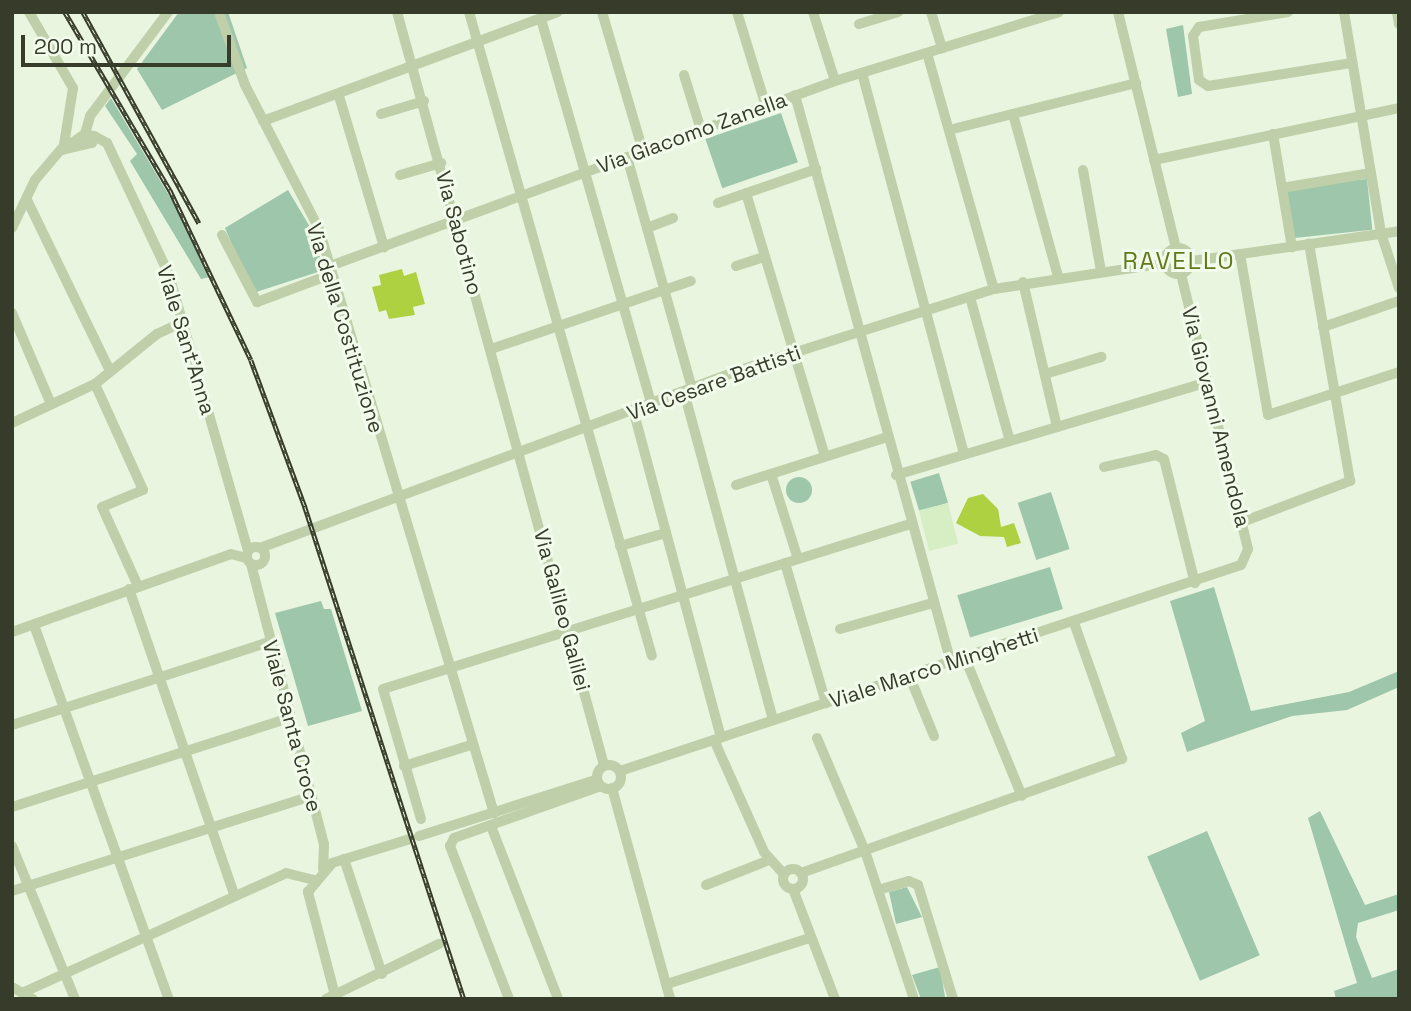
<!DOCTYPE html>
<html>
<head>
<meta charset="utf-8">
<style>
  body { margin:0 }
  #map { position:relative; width:1411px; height:1011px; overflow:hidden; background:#e9f5df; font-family:"Space Grotesk",sans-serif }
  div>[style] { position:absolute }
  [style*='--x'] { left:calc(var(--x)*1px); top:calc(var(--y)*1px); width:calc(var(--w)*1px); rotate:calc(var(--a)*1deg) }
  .green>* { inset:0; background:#9dc6ab; transform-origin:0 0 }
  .round { border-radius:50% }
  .plaza>* { inset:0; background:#d7eec4; transform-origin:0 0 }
  .building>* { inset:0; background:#aed141 }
  .minor>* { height:10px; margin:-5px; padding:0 5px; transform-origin:5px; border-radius:5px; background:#becfa9 }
  .minor>.ring { margin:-5px; padding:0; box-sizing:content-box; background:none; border:10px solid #becfa9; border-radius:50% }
  .rail>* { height:4.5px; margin-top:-2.25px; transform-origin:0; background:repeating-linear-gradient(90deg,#f3fcec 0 5px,#363c29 0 10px); box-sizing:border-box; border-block:2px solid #363c29 }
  span { translate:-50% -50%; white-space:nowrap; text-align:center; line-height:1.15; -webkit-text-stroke:6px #f3fcec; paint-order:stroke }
  .street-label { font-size:21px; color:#363c29 }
  .quarter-label { font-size:24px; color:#627918; letter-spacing:2px }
  .frame { position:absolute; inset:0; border:14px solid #363c29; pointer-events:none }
  .scale { position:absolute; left:21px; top:35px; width:210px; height:32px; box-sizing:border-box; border:4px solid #363c29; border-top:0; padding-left:9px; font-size:21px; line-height:24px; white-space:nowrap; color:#363c29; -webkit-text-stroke:5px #f3fcec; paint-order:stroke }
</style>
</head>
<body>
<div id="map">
  <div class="green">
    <i style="clip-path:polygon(179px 12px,228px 12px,247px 68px,162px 110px,137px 69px)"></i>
    <i style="clip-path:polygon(1183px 25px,1192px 94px,1178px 97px,1166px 29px)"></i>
    <i style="clip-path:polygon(111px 98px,183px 219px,210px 277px,201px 279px,130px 161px,137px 154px,105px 106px)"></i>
    <i style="left:781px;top:113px;width:52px;height:80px;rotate:71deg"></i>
    <i style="left:1367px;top:179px;width:51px;height:83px;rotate:84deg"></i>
    <i style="clip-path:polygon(288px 190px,313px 232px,324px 270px,253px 293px,225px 228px)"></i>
    <i style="left:939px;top:473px;width:31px;height:30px;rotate:73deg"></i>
    <i class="round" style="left:786px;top:477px;width:26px;height:26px"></i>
    <i style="left:1051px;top:492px;width:60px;height:35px;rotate:72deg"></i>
    <i style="left:1050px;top:567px;width:44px;height:97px;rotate:73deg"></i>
    <i style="clip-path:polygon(1214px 587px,1251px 711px,1349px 692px,1399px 671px,1399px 687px,1347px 710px,1292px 716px,1187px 752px,1181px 733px,1205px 721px,1170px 601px)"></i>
    <i style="clip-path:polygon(321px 601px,324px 609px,331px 609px,362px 711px,308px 726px,275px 613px)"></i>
    <i style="clip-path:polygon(1320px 811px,1365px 905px,1399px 894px,1399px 910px,1358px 923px,1356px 937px,1372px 978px,1399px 969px,1399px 999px,1336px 999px,1334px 991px,1357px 983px,1308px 818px)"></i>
    <i style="left:1207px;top:831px;width:135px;height:65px;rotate:67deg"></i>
    <i style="clip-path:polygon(907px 887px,922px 917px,896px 924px,889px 892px)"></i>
    <i style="clip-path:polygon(940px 967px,945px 997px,921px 999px,912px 975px)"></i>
  </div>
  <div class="plaza">
    <i style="left:948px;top:503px;width:42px;height:30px;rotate:76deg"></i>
  </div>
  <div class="building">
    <i style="clip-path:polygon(402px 269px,404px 276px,416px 272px,425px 304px,413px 307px,415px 315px,389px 319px,386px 310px,379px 312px,372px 287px,381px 285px,379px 275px)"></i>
    <i style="clip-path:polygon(983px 494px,998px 509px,1001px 527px,1014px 523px,1021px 543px,1007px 547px,1004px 537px,980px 536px,956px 523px,968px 498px)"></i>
  </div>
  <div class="minor">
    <i style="--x:29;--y:12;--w:88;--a:59.9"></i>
    <i style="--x:73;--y:88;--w:58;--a:99"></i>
    <i style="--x:219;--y:12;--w:77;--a:70.4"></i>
    <i style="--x:245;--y:85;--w:162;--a:62.8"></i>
    <i style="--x:319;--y:229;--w:610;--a:73.32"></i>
    <i style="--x:397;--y:12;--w:781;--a:74.63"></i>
    <i style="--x:469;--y:12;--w:669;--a:74.14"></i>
    <i style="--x:602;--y:12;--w:145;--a:73.6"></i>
    <i style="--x:737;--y:12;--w:98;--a:72.9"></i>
    <i style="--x:813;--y:12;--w:72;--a:72.3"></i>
    <i style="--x:931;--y:12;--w:38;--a:73"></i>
    <i style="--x:1118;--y:12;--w:243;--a:76.2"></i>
    <i style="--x:1288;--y:12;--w:90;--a:170.4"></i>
    <i style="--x:1199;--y:27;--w:11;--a:124"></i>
    <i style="--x:1193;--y:36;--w:44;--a:82.2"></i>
    <i style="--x:1199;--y:80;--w:11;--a:34"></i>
    <i style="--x:1208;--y:86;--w:146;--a:-9.1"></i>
    <i style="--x:1344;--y:12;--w:224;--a:80.5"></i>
    <i style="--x:1381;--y:233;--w:58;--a:71.9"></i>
    <i style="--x:1397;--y:12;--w:12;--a:81"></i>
    <i style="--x:541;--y:19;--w:402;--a:74"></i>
    <i style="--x:859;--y:24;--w:41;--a:-17.1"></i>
    <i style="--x:927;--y:53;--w:245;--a:74.2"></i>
    <i style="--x:862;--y:73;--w:395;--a:75"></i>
    <i style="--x:684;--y:75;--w:58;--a:72.8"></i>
    <i style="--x:795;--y:95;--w:589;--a:74.64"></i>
    <i style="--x:339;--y:96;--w:158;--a:73.4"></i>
    <i style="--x:381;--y:114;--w:45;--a:-16.8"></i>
    <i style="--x:1013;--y:114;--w:168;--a:74.5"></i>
    <i style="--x:263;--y:121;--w:314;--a:-20.3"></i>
    <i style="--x:949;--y:130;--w:193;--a:-14.1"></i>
    <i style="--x:85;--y:134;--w:19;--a:-74"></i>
    <i style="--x:90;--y:116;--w:130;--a:-53.1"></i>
    <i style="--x:85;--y:134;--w:9;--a:13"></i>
    <i style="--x:94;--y:136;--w:7;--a:106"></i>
    <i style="--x:92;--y:143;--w:31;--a:167"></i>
    <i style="--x:62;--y:150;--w:28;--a:-35"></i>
    <i style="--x:1273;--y:134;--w:115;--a:80.5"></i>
    <i style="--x:94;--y:136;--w:15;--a:28"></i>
    <i style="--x:107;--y:143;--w:146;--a:64.8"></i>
    <i style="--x:169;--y:275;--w:287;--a:74"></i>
    <i style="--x:627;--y:157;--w:241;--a:74.3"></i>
    <i style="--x:1154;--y:160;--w:250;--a:-12"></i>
    <i style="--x:1083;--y:170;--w:103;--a:79.9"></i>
    <i style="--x:400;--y:175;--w:43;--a:-16.3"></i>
    <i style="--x:1282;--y:188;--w:90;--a:-9.6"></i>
    <i style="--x:746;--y:193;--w:275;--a:73.3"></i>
    <i style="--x:27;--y:200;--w:190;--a:64.1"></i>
    <i style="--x:718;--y:203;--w:104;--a:-19.1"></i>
    <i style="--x:12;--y:228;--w:53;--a:-64.4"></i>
    <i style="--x:35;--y:180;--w:42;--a:-49.8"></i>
    <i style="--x:647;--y:228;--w:28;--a:-21"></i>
    <i style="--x:222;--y:235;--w:76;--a:62.4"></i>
    <i style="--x:257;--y:302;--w:80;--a:-20.5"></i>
    <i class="ring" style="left:1165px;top:248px;width:16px;height:16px"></i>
    <i style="--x:1240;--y:254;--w:163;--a:80.1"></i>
    <i style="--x:1268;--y:415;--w:138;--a:-18.2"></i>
    <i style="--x:1192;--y:261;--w:209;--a:-8.2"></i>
    <i style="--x:330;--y:266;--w:538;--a:-20.12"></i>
    <i style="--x:835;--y:81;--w:234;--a:-17.1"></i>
    <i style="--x:736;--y:266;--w:29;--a:-18"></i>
    <i style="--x:1023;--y:282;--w:149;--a:76.8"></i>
    <i style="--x:970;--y:297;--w:149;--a:74.5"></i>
    <i style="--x:12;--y:313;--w:99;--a:66.8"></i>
    <i style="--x:1323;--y:327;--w:80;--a:-18.9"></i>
    <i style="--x:491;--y:349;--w:211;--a:-18.8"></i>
    <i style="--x:1045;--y:374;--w:59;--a:-16.9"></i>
    <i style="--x:95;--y:384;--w:116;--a:65.6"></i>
    <i style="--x:143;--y:490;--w:44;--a:157.5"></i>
    <i style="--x:102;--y:507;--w:87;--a:65.5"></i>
    <i style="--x:684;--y:392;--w:340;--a:74.8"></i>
    <i style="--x:634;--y:413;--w:336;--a:75"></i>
    <i style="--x:12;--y:423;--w:92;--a:-25.2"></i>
    <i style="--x:95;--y:384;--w:80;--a:-38.9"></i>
    <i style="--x:157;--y:334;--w:31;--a:-25"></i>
    <i style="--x:1104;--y:467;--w:53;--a:-13"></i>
    <i style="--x:1156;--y:455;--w:9;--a:27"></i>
    <i style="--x:1164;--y:459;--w:128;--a:76"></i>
    <i style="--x:771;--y:474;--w:89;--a:72.4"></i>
    <i style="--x:896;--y:475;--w:325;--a:-16.6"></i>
    <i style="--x:736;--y:485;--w:158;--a:-17.6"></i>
    <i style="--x:1242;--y:522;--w:116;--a:-20.8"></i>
    <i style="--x:1350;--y:481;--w:241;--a:-99.8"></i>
    <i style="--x:620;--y:546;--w:48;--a:-15.8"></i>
    <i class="ring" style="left:247px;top:547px;width:8px;height:8px"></i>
    <i style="--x:260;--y:548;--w:512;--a:-20.35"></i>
    <i style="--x:740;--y:370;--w:267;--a:-17.7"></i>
    <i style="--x:994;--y:289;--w:173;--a:-8.6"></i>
    <i style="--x:785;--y:563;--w:146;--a:73.7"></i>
    <i style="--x:251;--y:564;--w:289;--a:75.4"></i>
    <i style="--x:324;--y:844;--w:25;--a:92"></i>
    <i style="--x:129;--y:589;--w:325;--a:71"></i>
    <i style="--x:34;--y:625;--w:398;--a:70.2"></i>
    <i style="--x:840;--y:629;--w:97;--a:-15.6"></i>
    <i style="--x:12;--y:632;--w:232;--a:-19.6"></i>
    <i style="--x:231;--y:554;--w:16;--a:15"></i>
    <i style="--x:965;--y:658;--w:149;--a:67.6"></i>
    <i style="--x:909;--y:675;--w:66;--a:67.7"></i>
    <i style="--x:12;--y:725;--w:270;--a:-17.9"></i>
    <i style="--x:817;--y:738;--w:123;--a:67"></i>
    <i style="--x:865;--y:851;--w:156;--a:71.7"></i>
    <i style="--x:714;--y:740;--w:123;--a:65.9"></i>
    <i style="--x:764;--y:852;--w:30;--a:48"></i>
    <i class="ring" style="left:597px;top:765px;width:14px;height:14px"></i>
    <i style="--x:404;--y:766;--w:70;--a:-17.4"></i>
    <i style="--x:620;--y:771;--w:654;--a:-18.35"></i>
    <i style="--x:1241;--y:565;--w:17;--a:-66"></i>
    <i style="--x:1248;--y:549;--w:283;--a:-103.7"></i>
    <i style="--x:612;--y:788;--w:219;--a:74.6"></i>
    <i style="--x:12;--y:807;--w:292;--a:-17.8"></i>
    <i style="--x:421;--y:819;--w:135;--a:-106.3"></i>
    <i style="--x:383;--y:689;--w:552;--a:-17.38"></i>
    <i style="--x:491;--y:826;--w:186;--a:68.8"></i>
    <i style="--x:419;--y:836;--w:186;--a:-17.6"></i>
    <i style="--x:12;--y:846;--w:165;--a:67.6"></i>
    <i style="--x:344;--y:859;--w:121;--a:71.7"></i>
    <i class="ring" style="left:783px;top:869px;width:10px;height:10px"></i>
    <i style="--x:801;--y:873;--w:341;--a:-19.6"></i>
    <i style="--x:1122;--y:759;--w:144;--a:-109.4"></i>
    <i style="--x:706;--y:885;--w:68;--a:-21.6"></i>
    <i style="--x:793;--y:889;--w:118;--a:69.1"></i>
    <i style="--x:878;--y:890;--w:32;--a:-16"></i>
    <i style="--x:909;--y:881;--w:10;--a:24"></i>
    <i style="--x:918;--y:885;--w:119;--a:72.9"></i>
    <i style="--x:12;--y:891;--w:315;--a:-17.6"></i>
    <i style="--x:667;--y:984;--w:149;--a:-17.9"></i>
    <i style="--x:12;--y:987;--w:24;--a:30"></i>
    <i style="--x:22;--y:993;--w:290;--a:-24.4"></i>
    <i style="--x:286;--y:873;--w:29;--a:14"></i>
    <i style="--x:326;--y:999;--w:126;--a:-26"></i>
    <i style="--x:336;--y:999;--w:111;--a:-104.7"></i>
    <i style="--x:308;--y:892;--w:38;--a:-50"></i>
    <i style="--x:332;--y:863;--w:82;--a:-17.1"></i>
    <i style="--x:509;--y:999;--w:164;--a:-111.1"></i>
    <i style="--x:450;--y:846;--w:9;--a:-63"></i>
    <i style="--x:454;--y:838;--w:156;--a:-19.5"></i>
  </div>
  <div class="rail">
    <i style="--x:65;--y:12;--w:207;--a:59.5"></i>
    <i style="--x:170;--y:190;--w:188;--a:64.5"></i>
    <i style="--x:251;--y:360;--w:157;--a:69.8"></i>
    <i style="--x:305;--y:507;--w:517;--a:72.09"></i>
    <i style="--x:83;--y:12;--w:241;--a:61.2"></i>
  </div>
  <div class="street-label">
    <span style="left:692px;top:133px;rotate:-20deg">Via Giacomo Zanella</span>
    <span style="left:459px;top:233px;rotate:75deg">Via Sabotino</span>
    <span style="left:345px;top:328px;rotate:73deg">Via della Costituzione</span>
    <span style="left:186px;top:340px;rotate:73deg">Viale Sant'Anna</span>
    <span style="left:714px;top:383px;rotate:-20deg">Via Cesare Battisti</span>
    <span style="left:1216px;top:417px;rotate:76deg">Via Giovanni Amendola</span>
    <span style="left:562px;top:610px;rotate:75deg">Via Galileo Galilei</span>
    <span style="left:934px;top:668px;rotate:-18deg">Viale Marco Minghetti</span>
    <span style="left:292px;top:726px;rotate:75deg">Viale Santa Croce</span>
  </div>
  <div class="quarter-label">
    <span style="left:1179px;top:261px">RAVELLO</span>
  </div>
  <div class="frame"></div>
  <div class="scale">200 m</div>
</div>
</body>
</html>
